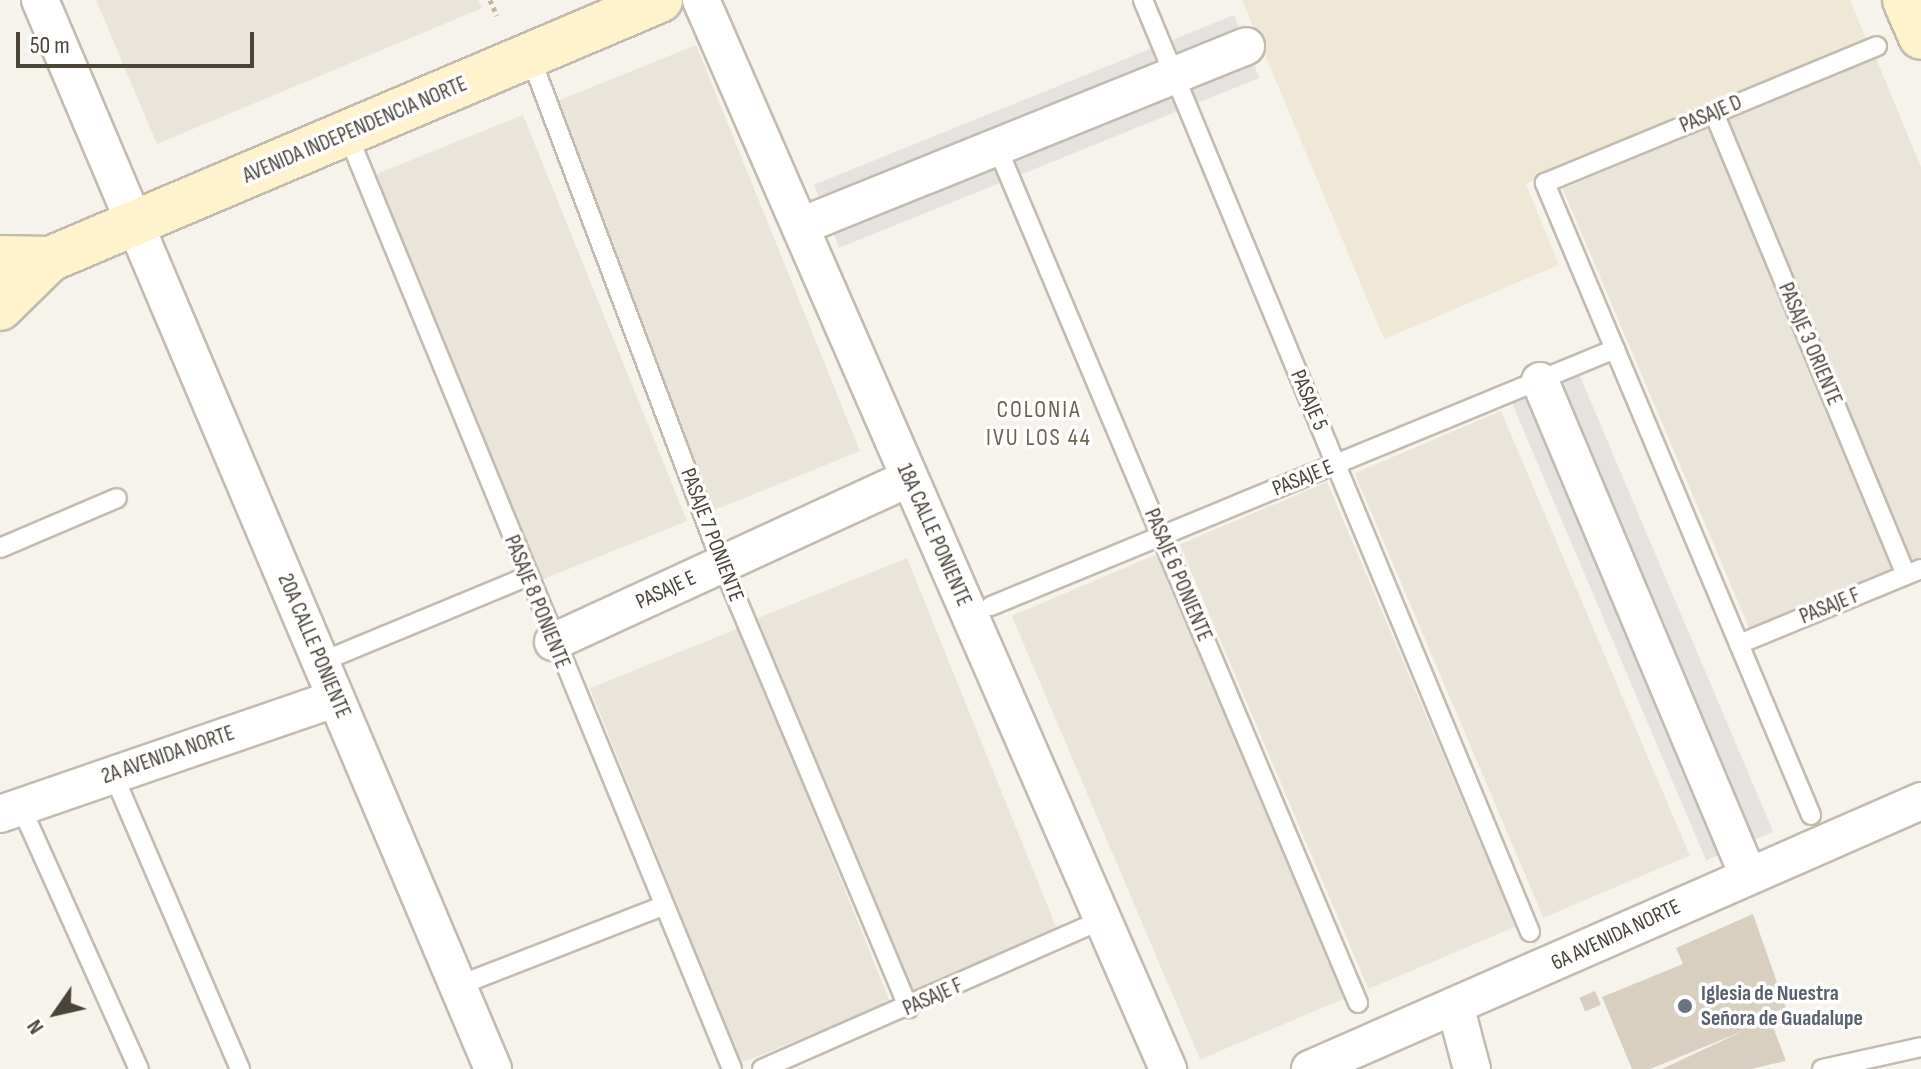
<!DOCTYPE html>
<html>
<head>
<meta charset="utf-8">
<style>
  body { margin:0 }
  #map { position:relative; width:1921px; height:1069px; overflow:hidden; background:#f6f3ec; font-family:"Sofia Sans Condensed",sans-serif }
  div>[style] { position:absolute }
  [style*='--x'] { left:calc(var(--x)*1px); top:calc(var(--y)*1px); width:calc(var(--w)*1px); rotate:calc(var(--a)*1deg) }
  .residential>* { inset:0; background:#eae5da; transform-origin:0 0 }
  .education>* { inset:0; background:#efe8d6 }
  .parking>* { inset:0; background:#e5e3e0; transform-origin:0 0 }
  .building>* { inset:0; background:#d8cfc1; transform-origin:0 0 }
  .path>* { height:5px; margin-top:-2.5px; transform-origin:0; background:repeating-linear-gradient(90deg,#c4b79f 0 4px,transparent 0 8px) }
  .roads { filter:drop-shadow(2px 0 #c2bbae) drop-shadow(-2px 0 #c2bbae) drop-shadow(0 2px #c2bbae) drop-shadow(0 -2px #c2bbae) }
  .lane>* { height:18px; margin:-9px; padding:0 9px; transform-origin:9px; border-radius:9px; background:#fff }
  .street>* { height:36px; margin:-18px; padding:0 18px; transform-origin:18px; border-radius:18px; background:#fff }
  .secondary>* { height:44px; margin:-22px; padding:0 22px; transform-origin:22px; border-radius:22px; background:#fff3cd }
  .dots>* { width:22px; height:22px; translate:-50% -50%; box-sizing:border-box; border:4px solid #fff; border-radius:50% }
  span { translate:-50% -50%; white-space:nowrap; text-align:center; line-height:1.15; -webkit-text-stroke:7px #fff; paint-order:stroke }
  .street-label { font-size:22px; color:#4b4439 }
  .worship-label { font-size:22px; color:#5b616d; font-weight:700 }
  .left { translate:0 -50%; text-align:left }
  .neighbourhood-label { font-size:24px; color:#6e6250; letter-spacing:2px }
  .north { position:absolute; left:16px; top:973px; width:80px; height:80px; -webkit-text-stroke:6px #fff; paint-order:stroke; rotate:236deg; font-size:22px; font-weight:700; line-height:32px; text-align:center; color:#4b4439 }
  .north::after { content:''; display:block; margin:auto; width:28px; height:36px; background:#4b4439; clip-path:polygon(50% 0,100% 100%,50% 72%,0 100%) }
  .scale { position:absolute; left:16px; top:32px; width:238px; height:36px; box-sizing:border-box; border:4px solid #4b4439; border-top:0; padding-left:10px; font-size:24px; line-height:28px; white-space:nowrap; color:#4b4439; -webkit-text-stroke:6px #fff; paint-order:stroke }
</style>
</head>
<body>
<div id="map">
  <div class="residential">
    <i style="clip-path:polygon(96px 0,478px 0,482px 8px,157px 144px)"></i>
    <i style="left:696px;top:45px;width:438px;height:161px;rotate:68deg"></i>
    <i style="clip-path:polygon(1875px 56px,1921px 167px,1921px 560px,1913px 563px,1727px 119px)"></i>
    <i style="left:523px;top:115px;width:438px;height:161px;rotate:68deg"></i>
    <i style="left:1711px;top:126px;width:482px;height:161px;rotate:67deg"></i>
    <i style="left:1501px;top:411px;width:483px;height:159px;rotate:67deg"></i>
    <i style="left:1327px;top:482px;width:483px;height:160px;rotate:67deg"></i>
    <i style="left:1160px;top:553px;width:482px;height:161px;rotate:67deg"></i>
    <i style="left:907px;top:558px;width:404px;height:161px;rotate:68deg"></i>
    <i style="left:739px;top:628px;width:404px;height:161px;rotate:68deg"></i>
  </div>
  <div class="education">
    <i style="clip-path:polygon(1242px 0,1850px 0,1867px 41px,1526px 184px,1559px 265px,1384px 339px)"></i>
  </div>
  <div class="parking">
    <i style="left:1234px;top:15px;width:68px;height:453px;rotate:68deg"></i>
    <i style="left:1576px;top:367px;width:505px;height:73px;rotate:67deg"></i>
  </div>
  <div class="building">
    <i style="clip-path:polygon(1753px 914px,1786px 1008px,1768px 1014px,1786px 1061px,1751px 1069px,1662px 1069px,1743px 1031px,1650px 1069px,1632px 1069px,1602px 997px,1683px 964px,1676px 948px)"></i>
    <i style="left:1595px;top:991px;width:15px;height:17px;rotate:67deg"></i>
  </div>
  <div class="path">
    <i style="--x:490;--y:0;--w:17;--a:66"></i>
  </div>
  <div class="roads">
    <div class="lane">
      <i style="--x:1143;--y:0;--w:1009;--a:67.45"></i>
      <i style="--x:530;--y:56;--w:543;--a:69.3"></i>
      <i style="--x:722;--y:564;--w:482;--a:67.2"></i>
      <i style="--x:1714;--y:113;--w:500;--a:67.43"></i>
      <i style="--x:347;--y:133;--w:1012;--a:67.64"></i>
      <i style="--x:997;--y:147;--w:929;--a:67.13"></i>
      <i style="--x:0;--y:548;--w:127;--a:-23.1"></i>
      <i style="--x:991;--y:606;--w:675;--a:-22.38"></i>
      <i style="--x:1739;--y:644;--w:197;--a:-22.4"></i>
      <i style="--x:321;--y:662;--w:222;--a:-22.5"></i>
      <i style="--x:113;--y:774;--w:321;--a:66.7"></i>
      <i style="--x:21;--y:807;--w:287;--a:65.8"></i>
      <i style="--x:1811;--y:815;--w:686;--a:-112.83"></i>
      <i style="--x:1545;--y:183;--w:359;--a:-22.4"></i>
      <i style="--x:460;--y:985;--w:218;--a:-21.3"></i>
      <i style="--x:762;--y:1069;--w:371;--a:-23.7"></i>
      <i style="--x:1822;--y:1069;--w:101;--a:-12.5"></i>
    </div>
    <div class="street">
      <i style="--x:40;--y:0;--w:1161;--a:67.03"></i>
      <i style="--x:701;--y:0;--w:1167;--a:66.4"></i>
      <i style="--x:801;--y:226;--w:480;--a:-22"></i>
      <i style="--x:1540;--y:381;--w:536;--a:67.17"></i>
      <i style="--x:553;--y:642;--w:392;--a:-24.7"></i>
      <i style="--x:0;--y:814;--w:355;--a:-19"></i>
      <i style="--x:1456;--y:1009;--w:62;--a:75.1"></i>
      <i style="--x:1310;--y:1069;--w:667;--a:-23.68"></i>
    </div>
    <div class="secondary">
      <i style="--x:1905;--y:0;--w:40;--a:66.6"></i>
      <i style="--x:0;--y:258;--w:50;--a:1.1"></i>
      <i style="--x:50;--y:259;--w:663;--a:-23.01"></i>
      <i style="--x:0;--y:308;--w:70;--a:-44.4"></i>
    </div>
  </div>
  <div class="dots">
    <i style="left:1685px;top:1006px;background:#6b7280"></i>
  </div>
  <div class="street-label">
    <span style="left:1711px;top:114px;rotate:-23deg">PASAJE D</span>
    <span style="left:355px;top:130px;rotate:-23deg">AVENIDA INDEPENDENCIA NORTE</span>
    <span style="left:1810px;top:344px;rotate:67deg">PASAJE 3 ORIENTE</span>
    <span style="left:1309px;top:400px;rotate:67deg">PASAJE 5</span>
    <span style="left:1303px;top:478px;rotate:-22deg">PASAJE E</span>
    <span style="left:712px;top:535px;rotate:69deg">PASAJE 7 PONIENTE</span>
    <span style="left:934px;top:535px;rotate:66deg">18A CALLE PONIENTE</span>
    <span style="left:1178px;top:575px;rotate:67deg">PASAJE 6 PONIENTE</span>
    <span style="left:666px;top:590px;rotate:-25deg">PASAJE E</span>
    <span style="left:537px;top:602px;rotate:68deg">PASAJE 8 PONIENTE</span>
    <span style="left:1830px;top:606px;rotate:-22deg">PASAJE F</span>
    <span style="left:314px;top:646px;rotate:67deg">20A CALLE PONIENTE</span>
    <span style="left:168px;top:755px;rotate:-19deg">2A AVENIDA NORTE</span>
    <span style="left:1616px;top:935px;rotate:-25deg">6A AVENIDA NORTE</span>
    <span style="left:933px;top:997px;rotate:-24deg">PASAJE F</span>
  </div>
  <div class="worship-label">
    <span class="left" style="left:1701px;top:1006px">Iglesia de Nuestra<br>Señora de Guadalupe</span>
  </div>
  <div class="neighbourhood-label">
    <span style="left:1039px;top:424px">COLONIA<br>IVU LOS 44</span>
  </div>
  <div class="north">N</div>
  <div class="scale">50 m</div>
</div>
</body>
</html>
